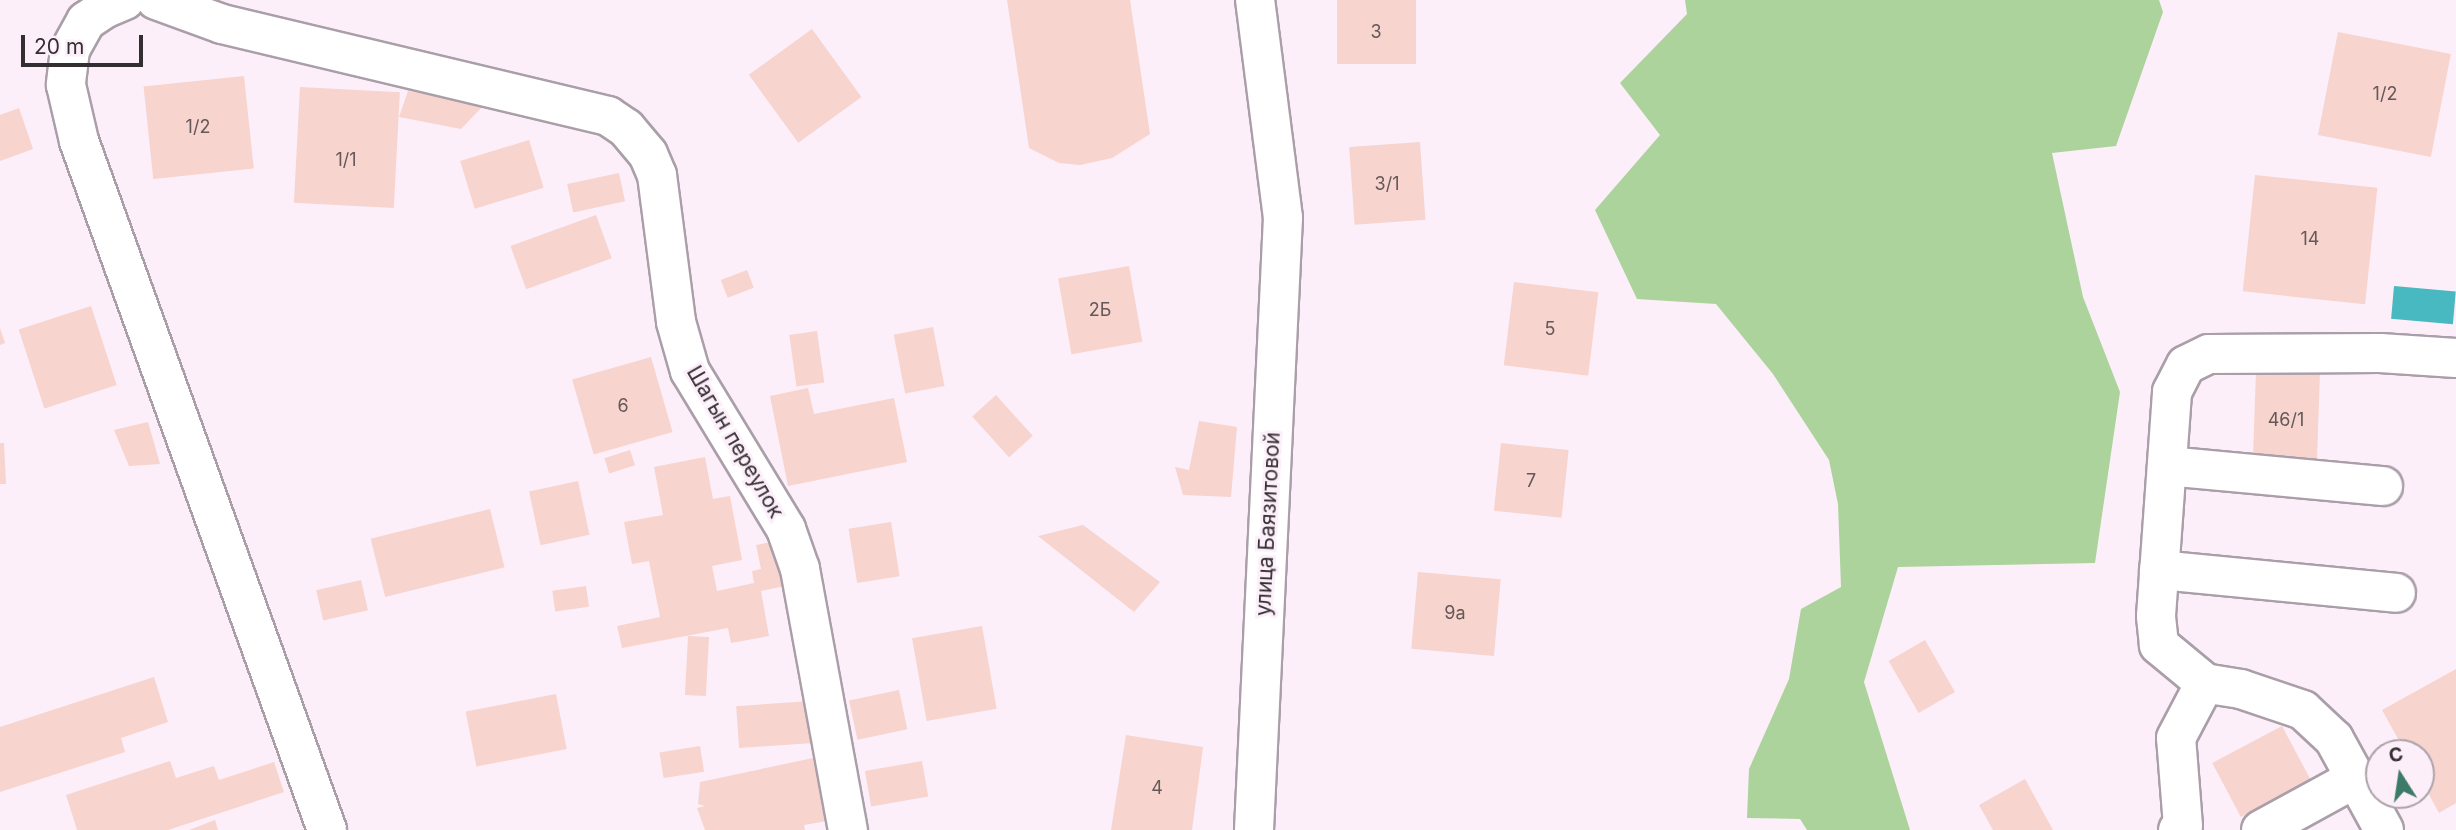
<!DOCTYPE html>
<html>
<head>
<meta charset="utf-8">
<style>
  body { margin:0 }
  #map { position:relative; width:2456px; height:830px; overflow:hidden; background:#fceffa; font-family:Inter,sans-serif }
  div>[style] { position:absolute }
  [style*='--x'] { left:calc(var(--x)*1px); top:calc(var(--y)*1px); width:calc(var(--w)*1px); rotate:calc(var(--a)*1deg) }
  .green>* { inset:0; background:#abd39b }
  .water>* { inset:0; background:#48b8c1; transform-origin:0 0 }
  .building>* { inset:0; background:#f7d4cd; transform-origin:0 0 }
  .roads { filter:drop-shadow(2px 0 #aa9fa9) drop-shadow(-2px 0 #aa9fa9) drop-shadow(0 2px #aa9fa9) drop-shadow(0 -2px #aa9fa9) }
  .minor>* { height:38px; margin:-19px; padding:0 19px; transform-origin:19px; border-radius:19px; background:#fff }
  span { translate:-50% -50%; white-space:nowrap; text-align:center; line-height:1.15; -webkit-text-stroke:6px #fceffa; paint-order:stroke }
  .number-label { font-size:18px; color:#645859 }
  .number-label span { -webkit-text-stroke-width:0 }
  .street-label { font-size:21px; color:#332e32 }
  .north { position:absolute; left:2365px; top:739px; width:70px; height:70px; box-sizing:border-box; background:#fceffa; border:2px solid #aca2aa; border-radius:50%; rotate:348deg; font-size:19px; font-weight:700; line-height:28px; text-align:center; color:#332e32 }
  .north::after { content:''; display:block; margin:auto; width:24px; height:32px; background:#3c7b68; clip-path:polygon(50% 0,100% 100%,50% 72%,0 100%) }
  .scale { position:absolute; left:21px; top:35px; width:122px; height:32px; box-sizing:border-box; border:4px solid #332e32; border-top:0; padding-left:9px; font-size:21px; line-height:24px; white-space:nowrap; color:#332e32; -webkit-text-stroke:5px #fceffa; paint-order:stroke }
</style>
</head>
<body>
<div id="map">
  <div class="green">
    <i style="clip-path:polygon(1685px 0,2159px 0,2163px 12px,2116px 146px,2052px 153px,2083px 297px,2120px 392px,2095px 563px,1898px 567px,1864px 682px,1910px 830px,1807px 830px,1800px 819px,1747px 818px,1749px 769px,1789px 679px,1801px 609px,1841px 587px,1838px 504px,1829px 460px,1773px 374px,1716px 304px,1637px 299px,1595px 210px,1660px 135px,1620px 83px,1687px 14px)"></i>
  </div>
  <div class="water">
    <i style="left:2394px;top:286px;width:62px;height:33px;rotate:5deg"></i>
  </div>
  <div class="building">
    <i style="clip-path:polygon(1007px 0,1130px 0,1150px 134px,1112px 158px,1080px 165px,1059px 163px,1029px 148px)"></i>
    <i style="left:1337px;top:0;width:79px;height:64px"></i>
    <i style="left:812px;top:29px;width:84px;height:78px;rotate:54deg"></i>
    <i style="left:2338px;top:32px;width:115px;height:105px;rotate:11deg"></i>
    <i style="left:244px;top:76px;width:93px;height:101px;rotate:84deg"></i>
    <i style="left:300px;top:87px;width:100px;height:116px;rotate:3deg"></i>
    <i style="clip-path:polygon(408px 91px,485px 104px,461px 129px,399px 117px)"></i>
    <i style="clip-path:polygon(19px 108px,33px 149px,0 161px,0 115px)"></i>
    <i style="left:529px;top:140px;width:50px;height:72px;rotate:73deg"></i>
    <i style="left:1420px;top:142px;width:78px;height:71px;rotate:86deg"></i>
    <i style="left:619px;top:173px;width:29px;height:53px;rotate:78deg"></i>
    <i style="left:2255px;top:175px;width:123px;height:117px;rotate:6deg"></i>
    <i style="left:596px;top:215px;width:46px;height:91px;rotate:70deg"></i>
    <i style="left:1129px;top:266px;width:77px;height:72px;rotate:80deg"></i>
    <i style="left:747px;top:270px;width:19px;height:28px;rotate:69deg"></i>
    <i style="left:1514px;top:282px;width:85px;height:84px;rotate:7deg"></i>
    <i style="left:91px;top:306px;width:83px;height:76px;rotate:72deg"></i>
    <i style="left:933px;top:327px;width:60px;height:40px;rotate:79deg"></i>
    <i style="clip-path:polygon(0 328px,5px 343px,0 345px)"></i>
    <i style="left:817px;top:331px;width:52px;height:28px;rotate:82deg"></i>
    <i style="left:651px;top:357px;width:78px;height:82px;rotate:74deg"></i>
    <i style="left:2256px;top:371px;width:64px;height:95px;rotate:2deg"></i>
    <i style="clip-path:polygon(808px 388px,814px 414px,894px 398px,907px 462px,788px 486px,770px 396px)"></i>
    <i style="left:996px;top:395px;width:55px;height:32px;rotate:48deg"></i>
    <i style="clip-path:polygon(1199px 421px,1237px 427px,1231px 497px,1183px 495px,1175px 467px,1189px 470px)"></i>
    <i style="clip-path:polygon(148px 422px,160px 464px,129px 466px,114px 430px)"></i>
    <i style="clip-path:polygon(0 443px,4px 443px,6px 484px,0 484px)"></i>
    <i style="left:1501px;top:443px;width:68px;height:68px;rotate:6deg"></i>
    <i style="left:630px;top:450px;width:16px;height:27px;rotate:72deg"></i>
    <i style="clip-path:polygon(705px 457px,713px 499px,730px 496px,742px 560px,712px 566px,717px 591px,754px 583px,752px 571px,761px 569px,756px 545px,776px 541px,785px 586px,761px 591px,769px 636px,731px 643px,728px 628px,622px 648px,617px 626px,660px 617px,649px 561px,632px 564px,624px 522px,663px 515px,654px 467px)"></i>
    <i style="left:578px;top:481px;width:55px;height:50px;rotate:78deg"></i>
    <i style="left:490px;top:509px;width:60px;height:123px;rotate:76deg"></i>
    <i style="left:891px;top:522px;width:55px;height:43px;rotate:81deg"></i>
    <i style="clip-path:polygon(1083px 525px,1160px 582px,1134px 612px,1038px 536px)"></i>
    <i style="left:1418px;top:572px;width:83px;height:77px;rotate:5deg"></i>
    <i style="left:361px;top:580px;width:31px;height:46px;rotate:77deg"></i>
    <i style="left:586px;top:586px;width:21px;height:34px;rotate:82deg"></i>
    <i style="left:982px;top:626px;width:84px;height:71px;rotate:80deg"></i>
    <i style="left:688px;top:636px;width:21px;height:59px;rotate:3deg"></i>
    <i style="left:1925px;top:640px;width:60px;height:42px;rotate:60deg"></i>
    <i style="clip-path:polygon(2456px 669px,2456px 803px,2439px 813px,2421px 780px,2421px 753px,2406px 753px,2382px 710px)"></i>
    <i style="clip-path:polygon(154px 677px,168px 722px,121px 738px,125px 752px,0 792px,0 727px)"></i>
    <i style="left:899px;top:690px;width:40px;height:51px;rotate:78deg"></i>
    <i style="left:556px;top:694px;width:56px;height:92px;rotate:79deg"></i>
    <i style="left:810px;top:701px;width:42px;height:74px;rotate:86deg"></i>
    <i style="left:2282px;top:726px;width:61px;height:79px;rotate:62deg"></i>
    <i style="clip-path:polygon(1126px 735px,1203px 747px,1192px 830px,1111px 830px)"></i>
    <i style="left:700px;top:746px;width:26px;height:41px;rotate:81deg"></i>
    <i style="clip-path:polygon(813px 758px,827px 821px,804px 825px,805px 830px,705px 830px,697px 808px,705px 806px,698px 804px,700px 782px)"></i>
    <i style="clip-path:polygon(170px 761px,176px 778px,214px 766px,219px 780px,274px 762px,284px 792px,168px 830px,77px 830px,66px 795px)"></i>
    <i style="left:922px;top:761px;width:36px;height:58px;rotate:80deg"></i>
    <i style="clip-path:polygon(2025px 779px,2053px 830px,1993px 830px,1979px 805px)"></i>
    <i style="clip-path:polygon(215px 820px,218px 830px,189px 830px)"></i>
  </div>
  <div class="roads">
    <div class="minor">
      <i style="--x:125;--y:0;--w:23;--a:157"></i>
      <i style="--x:104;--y:9;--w:22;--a:146"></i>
      <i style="--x:86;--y:21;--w:33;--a:119"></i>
      <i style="--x:70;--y:50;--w:35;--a:97"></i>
      <i style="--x:66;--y:85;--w:57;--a:76.9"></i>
      <i style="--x:79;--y:141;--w:732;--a:70.2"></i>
      <i style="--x:156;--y:0;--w:70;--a:20"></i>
      <i style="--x:222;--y:24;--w:397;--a:13.4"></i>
      <i style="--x:608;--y:116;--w:22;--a:34"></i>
      <i style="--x:626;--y:128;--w:34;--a:50"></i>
      <i style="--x:648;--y:154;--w:23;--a:67"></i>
      <i style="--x:657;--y:175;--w:148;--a:82.6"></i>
      <i style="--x:676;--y:322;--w:51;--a:74.1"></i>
      <i style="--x:690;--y:371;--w:185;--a:58.7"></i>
      <i style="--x:786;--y:529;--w:42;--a:70.7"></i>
      <i style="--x:800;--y:569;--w:265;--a:79.6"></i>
      <i style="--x:2167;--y:466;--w:217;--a:5.3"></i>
      <i style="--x:2159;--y:570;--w:238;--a:5.5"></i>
      <i style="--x:1254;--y:830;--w:613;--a:-87.29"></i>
      <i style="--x:1283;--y:218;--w:220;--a:-97.3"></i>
      <i style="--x:2178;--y:830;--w:6;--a:-39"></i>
      <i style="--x:2183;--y:826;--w:88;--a:-94.5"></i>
      <i style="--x:2176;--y:738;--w:62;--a:-62.2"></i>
      <i style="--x:2261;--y:830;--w:106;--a:-28.7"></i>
      <i style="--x:2384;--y:830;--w:104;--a:-118.8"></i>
      <i style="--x:2334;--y:739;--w:42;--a:-136.9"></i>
      <i style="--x:2303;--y:710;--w:65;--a:-161.3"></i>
      <i style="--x:2241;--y:689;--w:36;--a:-171"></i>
      <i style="--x:2205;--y:683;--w:60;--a:-140.4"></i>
      <i style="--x:2159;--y:645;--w:29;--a:-96"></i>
      <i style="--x:2156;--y:616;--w:225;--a:-85.9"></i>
      <i style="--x:2172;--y:392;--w:30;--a:-63"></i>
      <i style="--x:2186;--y:365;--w:25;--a:-26"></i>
      <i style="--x:2209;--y:354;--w:171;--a:-0.3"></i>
      <i style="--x:2380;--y:353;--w:76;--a:3.8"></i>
    </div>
  </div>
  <div class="number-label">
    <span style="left:1376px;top:32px">3</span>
    <span style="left:2385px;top:94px">1/2</span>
    <span style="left:198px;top:127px">1/2</span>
    <span style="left:346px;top:160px">1/1</span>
    <span style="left:1387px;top:184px">3/1</span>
    <span style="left:2310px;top:239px">14</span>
    <span style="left:1100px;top:310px">2Б</span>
    <span style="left:1550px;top:329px">5</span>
    <span style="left:623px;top:406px">6</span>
    <span style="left:2286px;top:420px">46/1</span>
    <span style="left:1531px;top:481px">7</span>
    <span style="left:1455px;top:613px">9а</span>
    <span style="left:1157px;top:788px">4</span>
  </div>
  <div class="street-label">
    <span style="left:735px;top:442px;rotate:60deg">Шагын переулок</span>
    <span style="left:1268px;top:524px;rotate:-87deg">улица Баязитовой</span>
  </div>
  <div class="north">С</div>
  <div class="scale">20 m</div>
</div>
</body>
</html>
